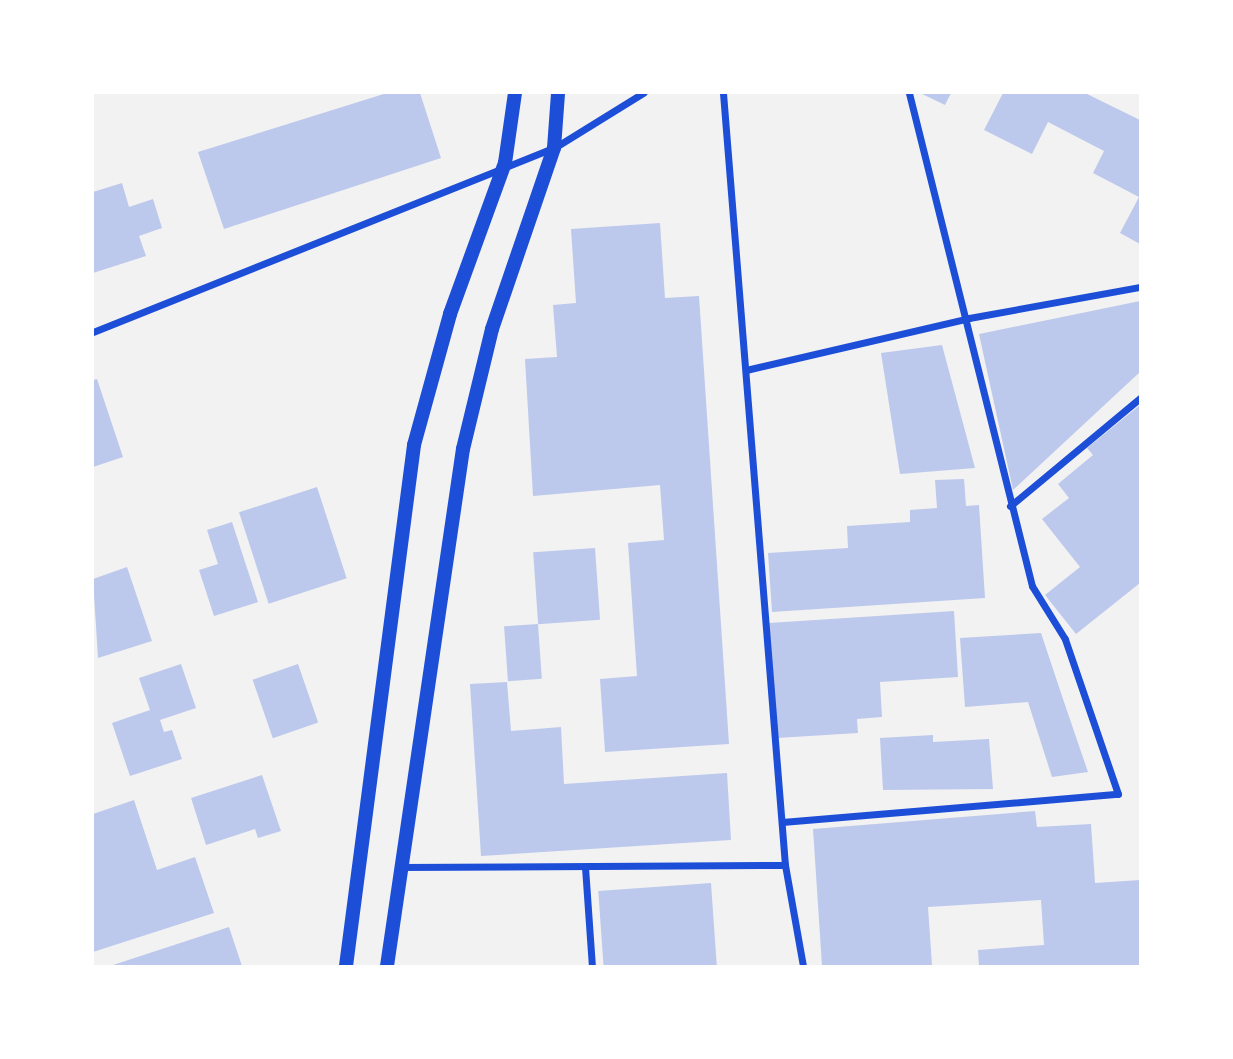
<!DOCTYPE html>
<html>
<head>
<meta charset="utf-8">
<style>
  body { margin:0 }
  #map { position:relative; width:1233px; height:1059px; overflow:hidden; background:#f2f2f2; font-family:Jost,sans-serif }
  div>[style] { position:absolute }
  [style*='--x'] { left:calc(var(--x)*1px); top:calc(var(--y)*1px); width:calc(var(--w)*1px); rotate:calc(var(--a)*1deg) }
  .building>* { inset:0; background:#bdc9ec; transform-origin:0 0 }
  .minor>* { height:7px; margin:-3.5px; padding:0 3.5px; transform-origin:3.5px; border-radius:3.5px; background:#1d4ed8 }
  .secondary>* { height:14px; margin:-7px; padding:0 7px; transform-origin:7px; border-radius:7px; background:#1d4ed8 }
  span { translate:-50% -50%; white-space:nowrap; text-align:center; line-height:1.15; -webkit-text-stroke:7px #fff; paint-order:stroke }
  .frame { position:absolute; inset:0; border:94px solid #fff; pointer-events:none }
</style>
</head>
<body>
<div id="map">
  <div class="building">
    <i style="clip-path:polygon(387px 93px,420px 93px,441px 158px,224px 229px,198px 152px)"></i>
    <i style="clip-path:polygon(920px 93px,951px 93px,945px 105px)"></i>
    <i style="clip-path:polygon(1003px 93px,1085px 93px,1140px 120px,1140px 244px,1120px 233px,1139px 197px,1093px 173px,1104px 151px,1048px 122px,1032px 154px,984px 130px)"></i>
    <i style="clip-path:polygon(122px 183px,129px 207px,153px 199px,162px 228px,139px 236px,146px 256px,93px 273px,93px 192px)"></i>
    <i style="clip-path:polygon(660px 223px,665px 298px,699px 296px,729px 744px,605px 752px,600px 679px,637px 676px,628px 543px,664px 540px,660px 485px,533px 496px,525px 359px,557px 357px,553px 305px,576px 303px,571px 229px)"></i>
    <i style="clip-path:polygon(1140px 301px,1140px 372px,1013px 490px,979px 334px)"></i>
    <i style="clip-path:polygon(942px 345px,975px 468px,900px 474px,881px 353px)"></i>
    <i style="clip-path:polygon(97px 379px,123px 457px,93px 467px,93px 380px)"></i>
    <i style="clip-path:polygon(1140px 405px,1140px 583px,1076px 634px,1045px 595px,1080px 567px,1042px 519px,1069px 498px,1058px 484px,1093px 455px,1087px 448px)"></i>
    <i style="clip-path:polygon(964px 479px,966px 506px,979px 505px,985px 598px,772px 612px,768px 553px,848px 548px,847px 526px,910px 522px,910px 510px,937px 508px,935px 480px)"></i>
    <i style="left:317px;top:487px;width:96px;height:82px;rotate:72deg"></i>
    <i style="clip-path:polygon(232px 522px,258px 602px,214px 616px,199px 570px,218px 564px,207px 530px)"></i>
    <i style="left:595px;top:548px;width:72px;height:62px;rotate:86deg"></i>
    <i style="clip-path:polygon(127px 567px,152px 641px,98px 658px,93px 579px)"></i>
    <i style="clip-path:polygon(954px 611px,958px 677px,880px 682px,882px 717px,857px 719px,858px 733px,777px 738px,769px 623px)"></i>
    <i style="left:538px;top:624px;width:55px;height:34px;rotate:86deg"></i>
    <i style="clip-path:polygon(1041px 633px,1063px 699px,1088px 772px,1052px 777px,1028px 702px,965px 707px,960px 638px)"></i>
    <i style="clip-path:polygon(181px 664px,196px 708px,160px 720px,164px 732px,172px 730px,182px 759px,130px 776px,112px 723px,150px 710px,139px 678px)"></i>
    <i style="left:298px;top:664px;width:62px;height:48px;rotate:71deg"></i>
    <i style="clip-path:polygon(507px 682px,511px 731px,561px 727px,564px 784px,727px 773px,731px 840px,481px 856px,470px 684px)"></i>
    <i style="clip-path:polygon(933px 735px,933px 742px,989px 739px,993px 789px,883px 790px,880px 738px)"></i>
    <i style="clip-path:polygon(262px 775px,281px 831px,258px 838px,255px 829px,206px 845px,191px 798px)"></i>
    <i style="clip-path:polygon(134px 800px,157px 870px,195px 857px,214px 913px,93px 952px,93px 814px)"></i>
    <i style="clip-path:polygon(1035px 811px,1037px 827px,1091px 824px,1095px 883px,1140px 880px,1140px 966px,979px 966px,978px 950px,1044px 945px,1041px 900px,928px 907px,932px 965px,822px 966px,813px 829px)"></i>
    <i style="left:711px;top:883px;width:83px;height:113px;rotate:86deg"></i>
    <i style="clip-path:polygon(229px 927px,242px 966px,110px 966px)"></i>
  </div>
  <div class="minor">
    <i style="--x:723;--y:93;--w:774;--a:85.41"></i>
    <i style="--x:785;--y:865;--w:103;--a:79.9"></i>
    <i style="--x:93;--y:332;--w:496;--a:-21.8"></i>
    <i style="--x:554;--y:148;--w:105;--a:-31.7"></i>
    <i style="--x:746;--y:370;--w:229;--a:-13.1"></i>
    <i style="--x:969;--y:318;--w:174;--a:-10.3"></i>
    <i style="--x:1010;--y:506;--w:169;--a:-39.7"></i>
    <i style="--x:782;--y:822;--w:337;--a:-4.8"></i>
    <i style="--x:1118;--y:794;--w:164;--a:-108.9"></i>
    <i style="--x:1065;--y:639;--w:62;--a:-121.9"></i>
    <i style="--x:1032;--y:586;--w:508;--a:-104.01"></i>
    <i style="--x:400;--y:867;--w:385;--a:-0.3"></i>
    <i style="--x:585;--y:867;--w:99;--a:86"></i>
  </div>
  <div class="secondary">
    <i style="--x:346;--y:966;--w:525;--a:-82.56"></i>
    <i style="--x:414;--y:445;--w:136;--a:-74.6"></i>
    <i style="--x:450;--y:314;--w:161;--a:-70"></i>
    <i style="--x:505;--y:163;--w:71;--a:-81.9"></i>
    <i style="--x:387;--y:966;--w:523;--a:-81.64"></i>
    <i style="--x:463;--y:449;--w:123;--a:-76.4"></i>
    <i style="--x:492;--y:329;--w:191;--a:-71.1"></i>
    <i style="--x:554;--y:148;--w:55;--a:-85.8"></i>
  </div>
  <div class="frame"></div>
</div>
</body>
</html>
